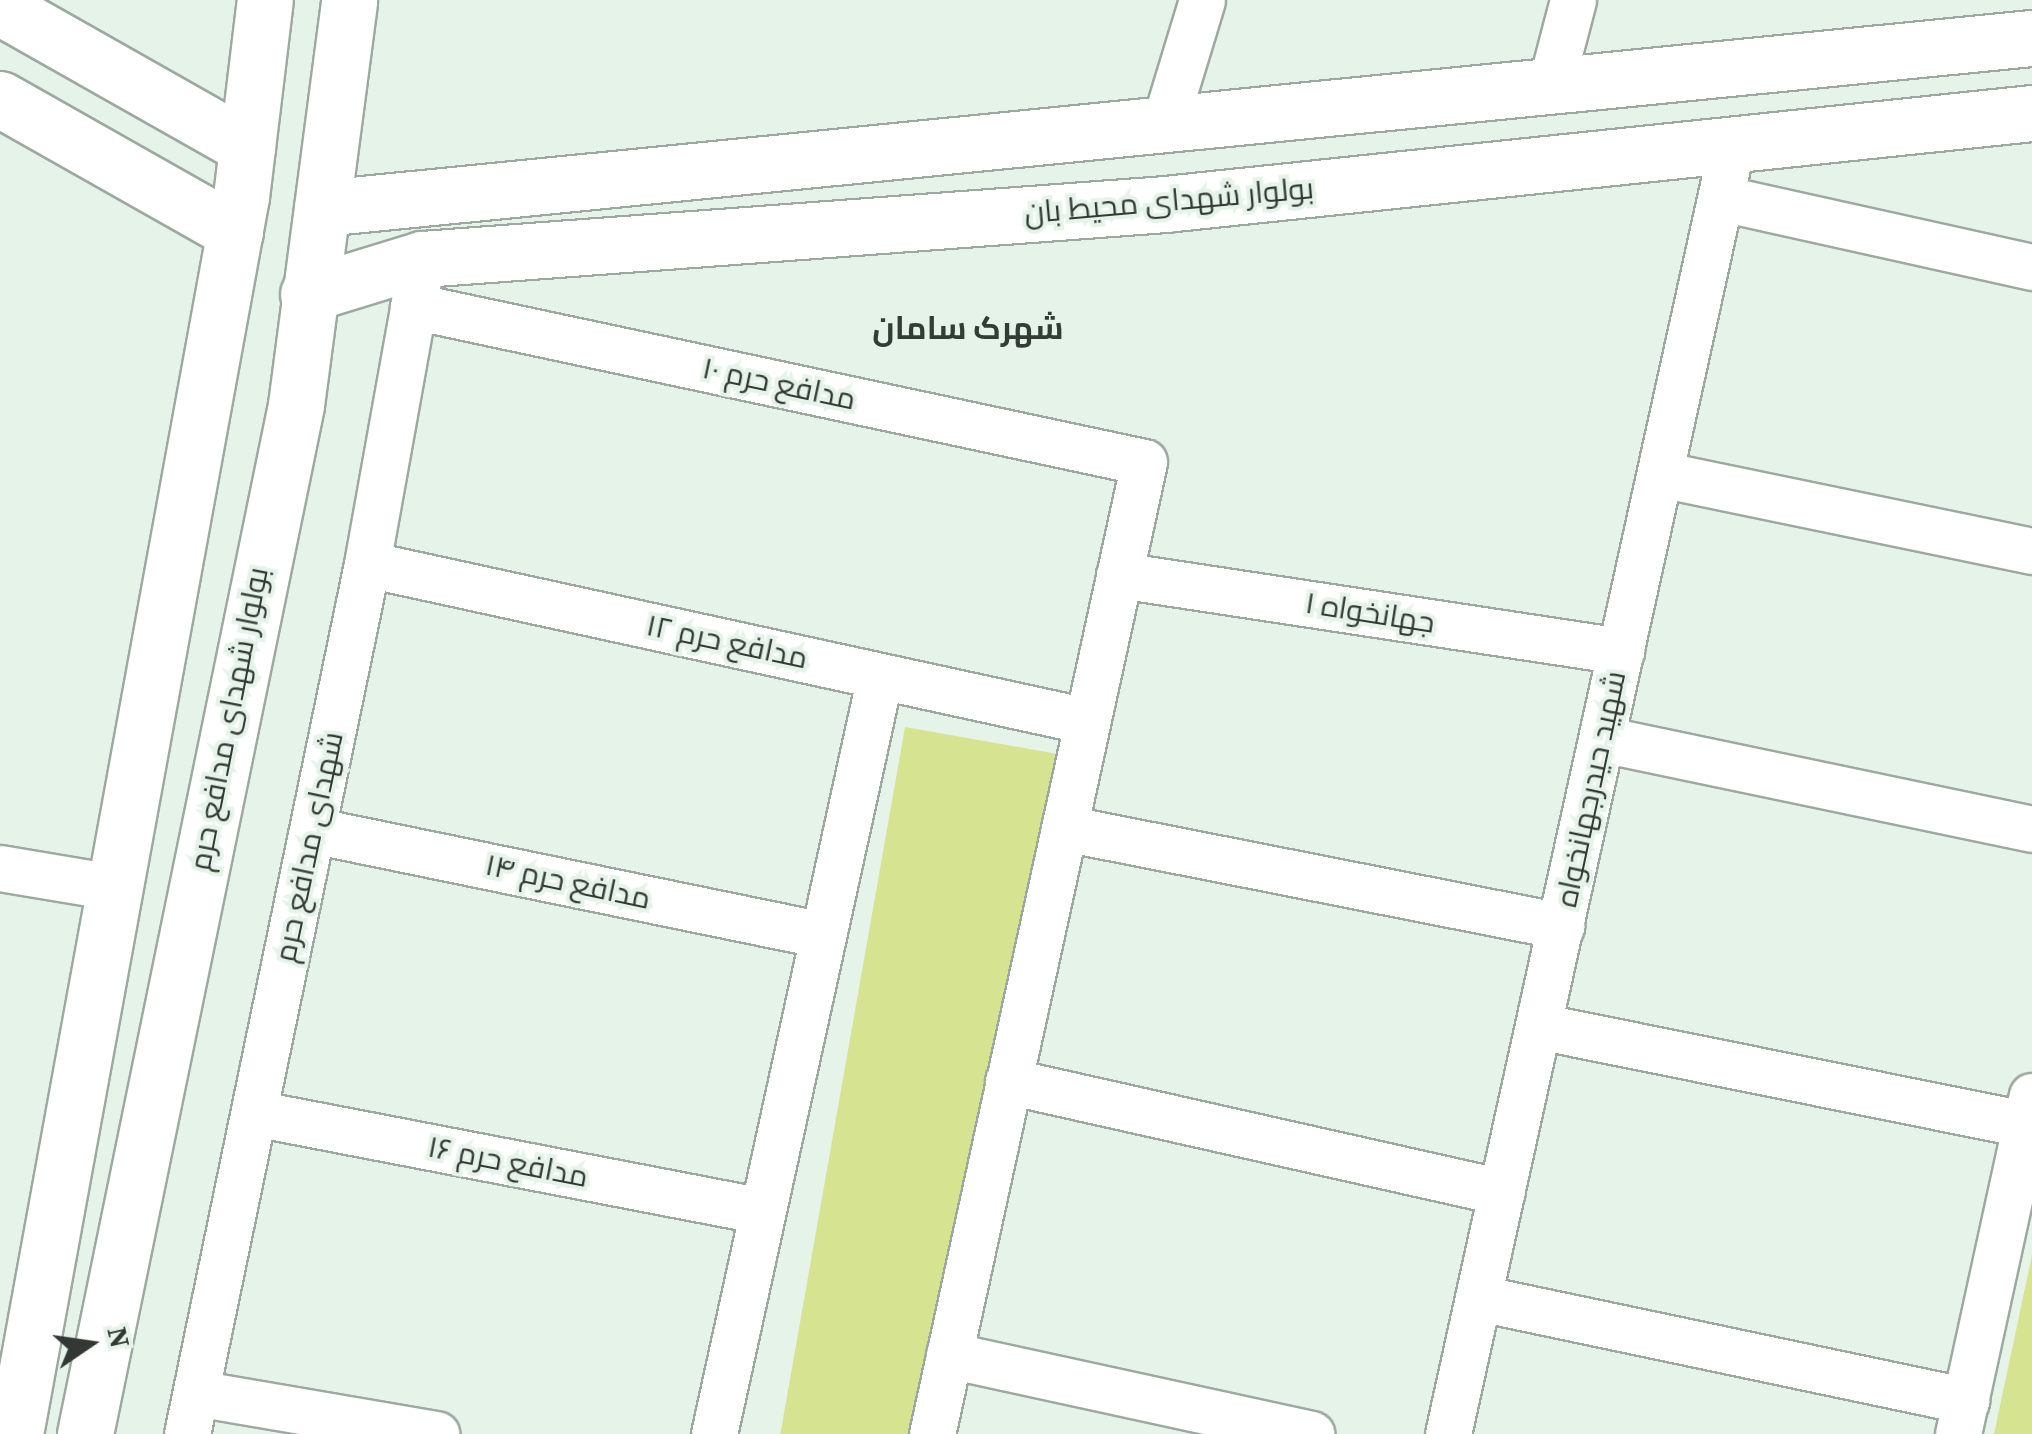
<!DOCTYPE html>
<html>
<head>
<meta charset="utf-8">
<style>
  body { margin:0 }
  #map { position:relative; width:2032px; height:1434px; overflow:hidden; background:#e5f3e9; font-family:"Source Serif 4",Cairo,serif }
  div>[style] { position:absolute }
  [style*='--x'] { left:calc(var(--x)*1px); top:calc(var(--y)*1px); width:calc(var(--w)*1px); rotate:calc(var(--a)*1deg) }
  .green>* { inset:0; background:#d6e491; transform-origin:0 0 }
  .roads { filter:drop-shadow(2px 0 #9da9a0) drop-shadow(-2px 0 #9da9a0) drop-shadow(0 2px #9da9a0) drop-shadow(0 -2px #9da9a0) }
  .street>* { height:45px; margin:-22.5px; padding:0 22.5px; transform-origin:22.5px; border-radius:22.5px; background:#fff }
  .secondary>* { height:55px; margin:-27.5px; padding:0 27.5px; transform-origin:27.5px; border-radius:27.5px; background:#fff }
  span { translate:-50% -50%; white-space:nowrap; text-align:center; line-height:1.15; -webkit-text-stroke:8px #e5f3e9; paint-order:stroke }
  .street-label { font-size:30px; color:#333834 }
  .neighbourhood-label { font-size:32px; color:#323d35; font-weight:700 }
  .north { position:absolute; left:40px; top:1294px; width:100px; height:100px; -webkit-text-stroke:8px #e5f3e9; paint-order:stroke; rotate:77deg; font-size:28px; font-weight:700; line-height:40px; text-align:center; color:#333834 }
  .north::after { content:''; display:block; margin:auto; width:35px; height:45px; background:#333834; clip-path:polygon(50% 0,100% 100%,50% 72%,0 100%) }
</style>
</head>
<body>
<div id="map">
  <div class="green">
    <i style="left:905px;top:727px;width:155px;height:724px;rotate:10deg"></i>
    <i style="clip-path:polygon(2032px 1255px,2032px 1434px,1994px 1434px)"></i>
  </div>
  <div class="roads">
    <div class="street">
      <i style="--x:1551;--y:84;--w:87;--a:-75.3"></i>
      <i style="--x:1165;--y:122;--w:127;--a:-73.1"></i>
      <i style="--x:1721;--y:198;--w:319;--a:12.5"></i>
      <i style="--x:413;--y:306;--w:747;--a:12.05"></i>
      <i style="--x:1144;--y:462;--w:995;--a:102.3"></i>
      <i style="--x:1660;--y:474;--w:380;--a:11.7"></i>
      <i style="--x:367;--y:564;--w:737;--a:12.3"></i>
      <i style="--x:1119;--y:575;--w:508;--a:8.61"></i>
      <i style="--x:1602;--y:739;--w:439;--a:11.8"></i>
      <i style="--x:1064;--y:828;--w:507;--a:11.15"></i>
      <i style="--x:312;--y:830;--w:522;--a:11.61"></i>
      <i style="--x:0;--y:868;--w:116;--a:9.5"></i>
      <i style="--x:1538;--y:1026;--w:498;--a:11.4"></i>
      <i style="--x:1008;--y:1081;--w:506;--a:12.66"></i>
      <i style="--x:254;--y:1113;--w:518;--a:10.9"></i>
      <i style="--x:1479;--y:1298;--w:498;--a:11.9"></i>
      <i style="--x:949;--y:1355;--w:371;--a:12.3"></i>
      <i style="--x:196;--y:1393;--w:244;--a:9.7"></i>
      <i style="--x:187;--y:1434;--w:888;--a:-78.31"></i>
      <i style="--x:367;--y:564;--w:294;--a:-79.8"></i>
      <i style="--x:714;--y:1434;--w:776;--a:-77.65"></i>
      <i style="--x:1448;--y:1434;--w:1321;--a:-77.58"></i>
      <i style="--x:1958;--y:1434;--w:346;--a:-77.7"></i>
    </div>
    <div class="secondary">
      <i style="--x:0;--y:7;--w:284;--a:29.5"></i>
      <i style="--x:0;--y:99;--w:270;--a:29.5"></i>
      <i style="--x:322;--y:208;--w:1718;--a:-5.68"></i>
      <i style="--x:308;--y:294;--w:119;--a:-17.1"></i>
      <i style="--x:422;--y:259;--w:745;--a:-4.23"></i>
      <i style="--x:1165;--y:204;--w:872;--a:-5.99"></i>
      <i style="--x:15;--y:1434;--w:1257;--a:-79.65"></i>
      <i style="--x:241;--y:197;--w:198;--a:-83.1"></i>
      <i style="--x:85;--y:1434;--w:1050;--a:-78.41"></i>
      <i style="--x:296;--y:405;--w:408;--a:-82.5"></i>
    </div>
  </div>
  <div class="street-label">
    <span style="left:1169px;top:201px;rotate:-5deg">بولوار شهدای محیط بان</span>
    <span style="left:779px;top:384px;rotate:12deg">مدافع حرم ۱۰</span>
    <span style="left:1370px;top:613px;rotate:9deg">جهانخواه ۱</span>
    <span style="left:727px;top:642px;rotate:12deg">مدافع حرم ۱۲</span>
    <span style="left:229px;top:719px;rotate:-79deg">بولوار شهدای مدافع حرم</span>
    <span style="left:1591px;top:789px;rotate:-78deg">شهید حیدرجهانخواه</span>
    <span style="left:309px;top:847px;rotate:-78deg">شهدای مدافع حرم</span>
    <span style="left:568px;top:882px;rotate:12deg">مدافع حرم ۱۴</span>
    <span style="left:508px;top:1162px;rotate:11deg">مدافع حرم ۱۶</span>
  </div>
  <div class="neighbourhood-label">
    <span style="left:968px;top:328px">شهرک سامان</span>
  </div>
  <div class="north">N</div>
</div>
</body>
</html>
